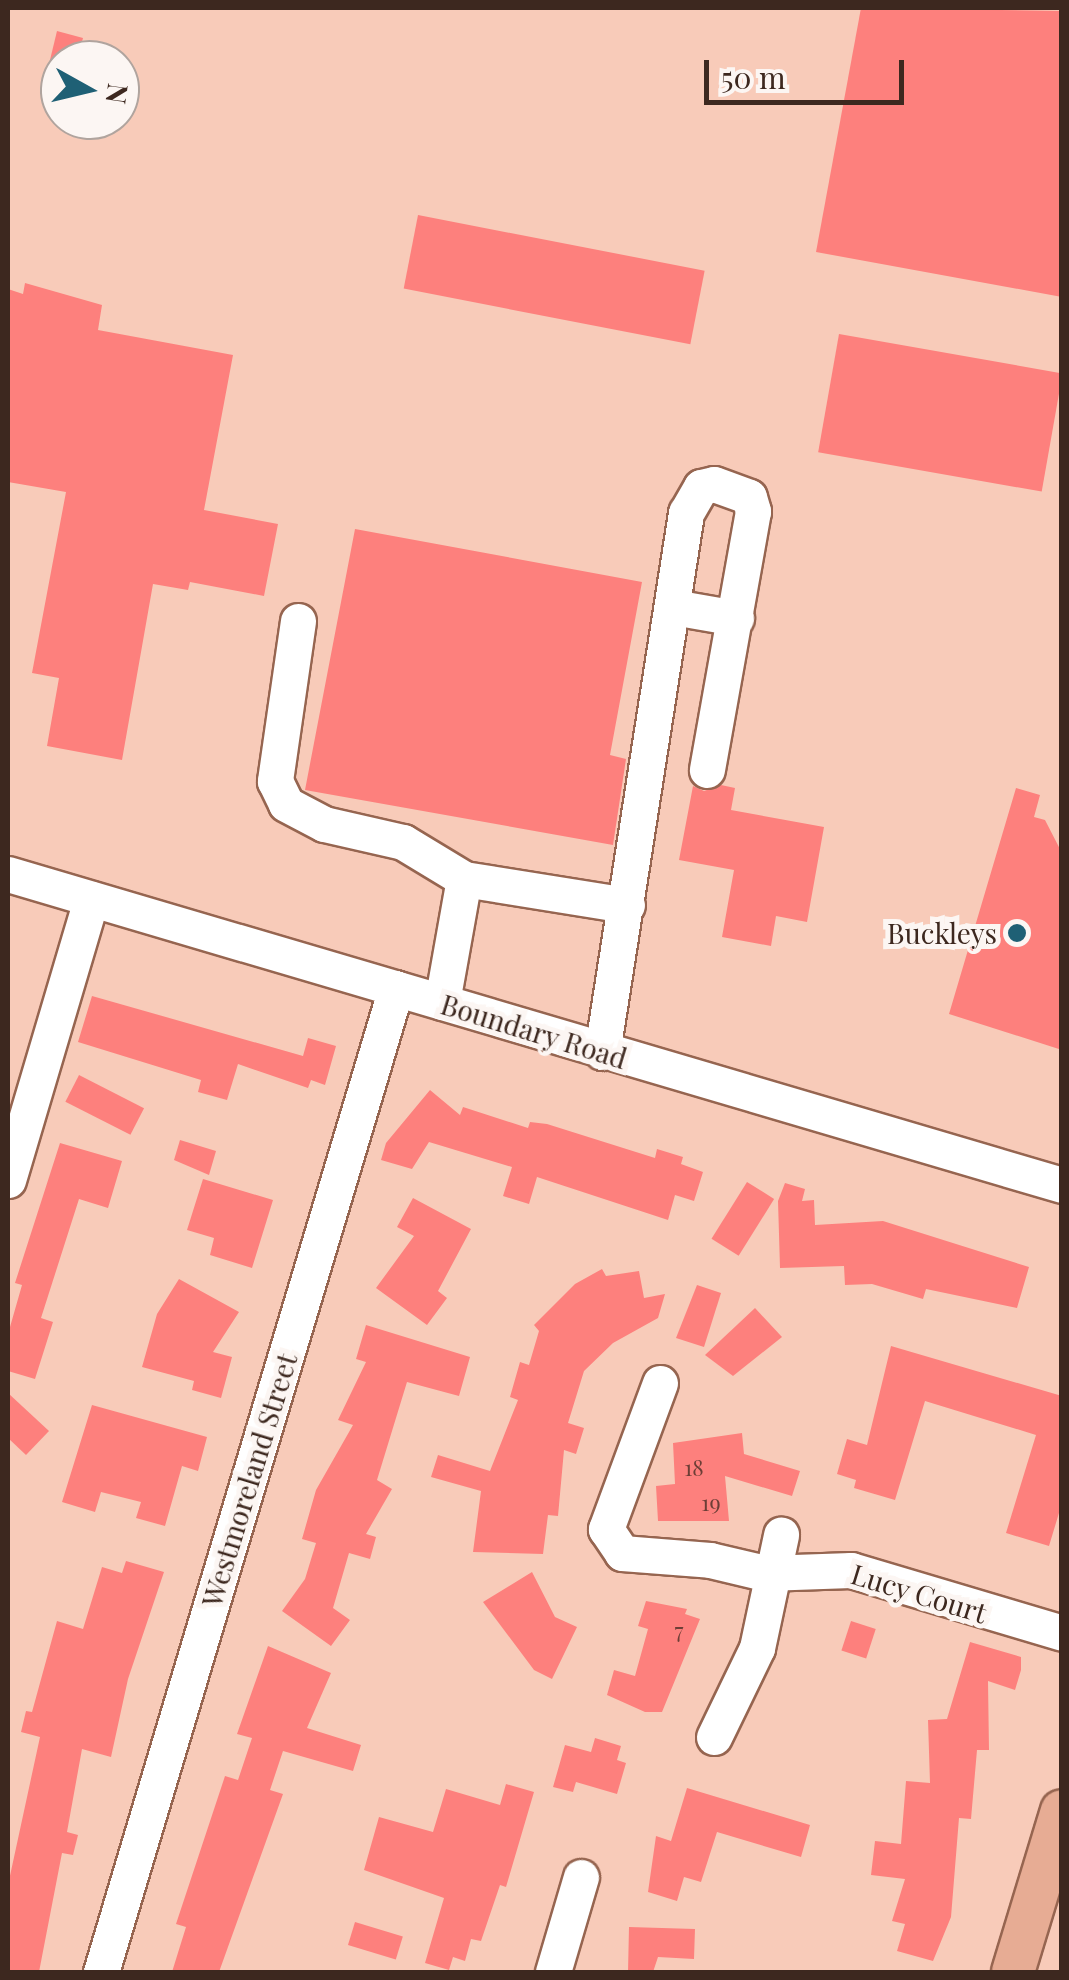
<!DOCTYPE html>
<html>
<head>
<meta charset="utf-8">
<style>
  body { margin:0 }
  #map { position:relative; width:1069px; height:1980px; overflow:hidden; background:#f8cbb9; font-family:"Playfair Display",serif }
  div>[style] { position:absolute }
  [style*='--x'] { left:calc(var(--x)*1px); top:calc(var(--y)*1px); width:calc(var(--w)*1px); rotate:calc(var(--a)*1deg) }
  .building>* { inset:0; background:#fd807d; transform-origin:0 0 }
  .roads { filter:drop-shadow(2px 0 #966550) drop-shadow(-2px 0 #966550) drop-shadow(0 2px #966550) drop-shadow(0 -2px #966550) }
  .minor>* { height:35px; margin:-17.5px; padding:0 17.5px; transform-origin:17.5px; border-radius:17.5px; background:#fff }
  .major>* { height:42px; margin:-21px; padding:0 21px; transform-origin:21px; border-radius:21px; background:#e7ac94 }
  .dots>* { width:28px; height:28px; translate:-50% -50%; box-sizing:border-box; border:5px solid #fcf6f3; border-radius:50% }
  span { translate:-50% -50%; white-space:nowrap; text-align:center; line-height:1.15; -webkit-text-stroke:10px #fcf6f3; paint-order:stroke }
  .number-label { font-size:22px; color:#6d3e36 }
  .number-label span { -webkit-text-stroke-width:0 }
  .poi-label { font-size:28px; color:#3d281f }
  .right { translate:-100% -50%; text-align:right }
  .street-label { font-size:28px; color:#3d281f }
  .frame { position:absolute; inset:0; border:10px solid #3d281f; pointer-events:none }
  .north { position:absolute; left:40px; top:40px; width:100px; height:100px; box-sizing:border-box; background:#fcf6f3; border:2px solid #b0a49e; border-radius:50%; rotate:98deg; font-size:28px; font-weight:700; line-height:40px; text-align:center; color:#3d281f }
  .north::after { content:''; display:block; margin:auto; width:35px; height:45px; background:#1f6075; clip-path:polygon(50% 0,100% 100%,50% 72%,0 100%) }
  .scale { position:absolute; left:704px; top:60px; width:200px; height:45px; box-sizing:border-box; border:5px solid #3d281f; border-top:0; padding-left:12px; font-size:30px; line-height:35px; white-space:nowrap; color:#3d281f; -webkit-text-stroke:8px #fcf6f3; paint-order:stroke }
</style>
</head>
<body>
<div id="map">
  <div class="building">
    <i style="clip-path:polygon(861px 8px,1062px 11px,1062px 297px,816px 252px)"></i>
    <i style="clip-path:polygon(57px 31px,83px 38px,77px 60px,50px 60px)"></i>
    <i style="left:418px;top:215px;width:292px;height:75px;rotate:11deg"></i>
    <i style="clip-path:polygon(25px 283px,102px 305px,98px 330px,233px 355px,204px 510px,278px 524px,264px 596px,190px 582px,188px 590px,153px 584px,122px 760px,47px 746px,59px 678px,32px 673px,66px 492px,8px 482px,8px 289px,23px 294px)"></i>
    <i style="left:839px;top:334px;width:227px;height:120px;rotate:10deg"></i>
    <i style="clip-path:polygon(355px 529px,642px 582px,610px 755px,626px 759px,613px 845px,305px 790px)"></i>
    <i style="clip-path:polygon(721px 785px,735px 788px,731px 810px,824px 827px,807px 922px,776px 916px,771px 946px,722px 937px,734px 870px,679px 860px,693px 786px,704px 791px)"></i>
    <i style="clip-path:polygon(1016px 788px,1040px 795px,1034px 817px,1045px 820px,1062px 853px,1062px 1050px,949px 1014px)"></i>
    <i style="clip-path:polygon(92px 996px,303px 1056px,308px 1038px,336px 1046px,325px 1085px,311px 1080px,308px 1088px,238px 1064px,227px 1100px,198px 1092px,201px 1080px,78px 1042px)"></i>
    <i style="left:79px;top:1075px;width:73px;height:30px;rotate:27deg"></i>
    <i style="clip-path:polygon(430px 1090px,460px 1115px,463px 1107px,528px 1128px,530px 1122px,547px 1124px,655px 1158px,657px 1149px,683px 1157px,681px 1164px,703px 1172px,694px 1201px,675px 1195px,668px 1220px,537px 1177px,529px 1204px,503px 1196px,512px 1167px,429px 1142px,412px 1169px,381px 1160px,386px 1143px)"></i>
    <i style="clip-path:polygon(180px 1140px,216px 1151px,209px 1175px,174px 1160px)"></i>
    <i style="clip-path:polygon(60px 1143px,122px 1161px,108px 1208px,79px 1199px,41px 1318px,53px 1322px,35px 1379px,8px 1371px,8px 1334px,22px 1285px,15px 1283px)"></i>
    <i style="clip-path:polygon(203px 1179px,273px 1200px,252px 1268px,210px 1255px,214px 1238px,187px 1230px)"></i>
    <i style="left:747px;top:1182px;width:32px;height:67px;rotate:32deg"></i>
    <i style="clip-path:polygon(785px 1183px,805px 1189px,802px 1201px,814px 1200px,815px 1225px,883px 1221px,1029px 1267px,1017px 1308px,926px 1289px,923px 1299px,872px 1284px,845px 1285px,844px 1266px,780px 1268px,778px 1201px)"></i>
    <i style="clip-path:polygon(413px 1198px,471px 1229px,438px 1291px,447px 1298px,427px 1325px,376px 1288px,414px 1236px,397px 1227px)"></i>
    <i style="clip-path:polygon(602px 1269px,606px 1276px,639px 1271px,644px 1298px,665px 1294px,658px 1318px,613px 1343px,584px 1371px,568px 1423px,584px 1428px,576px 1454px,564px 1450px,558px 1516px,548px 1515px,543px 1554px,473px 1552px,481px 1491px,431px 1477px,438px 1455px,490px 1471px,518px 1400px,510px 1397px,520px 1362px,529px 1365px,539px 1331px,534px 1325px,575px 1284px)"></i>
    <i style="clip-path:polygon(179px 1279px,239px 1312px,213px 1352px,232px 1357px,221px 1398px,192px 1390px,194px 1381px,142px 1367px,157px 1314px)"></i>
    <i style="clip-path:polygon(697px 1285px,721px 1293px,704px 1347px,676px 1338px)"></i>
    <i style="clip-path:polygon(755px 1308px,782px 1337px,733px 1376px,705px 1355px)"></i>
    <i style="clip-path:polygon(366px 1325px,470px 1357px,459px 1396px,407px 1382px,377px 1480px,392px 1489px,366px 1534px,376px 1537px,370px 1559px,349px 1553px,333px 1608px,350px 1620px,331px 1646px,282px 1611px,305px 1579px,316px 1543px,302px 1539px,316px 1490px,353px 1425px,338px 1420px,366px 1362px,356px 1359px)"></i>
    <i style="clip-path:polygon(891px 1346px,1062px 1396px,1062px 1503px,1049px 1546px,1006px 1533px,1036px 1435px,925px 1401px,895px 1500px,854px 1488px,856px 1480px,837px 1474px,847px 1439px,867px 1445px)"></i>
    <i style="clip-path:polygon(8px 1393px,49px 1431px,26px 1455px,8px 1438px)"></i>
    <i style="clip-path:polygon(92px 1405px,207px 1437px,198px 1471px,182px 1466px,165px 1526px,136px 1518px,141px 1502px,101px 1492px,95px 1512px,62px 1502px)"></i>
    <i style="clip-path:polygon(742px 1433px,744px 1454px,800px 1471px,792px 1496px,725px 1476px,729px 1521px,658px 1521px,656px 1486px,675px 1484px,673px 1443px)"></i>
    <i style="clip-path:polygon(126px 1561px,164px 1572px,128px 1679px,111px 1757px,82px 1749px,67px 1832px,78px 1835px,73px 1855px,62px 1853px,39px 1972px,8px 1972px,8px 1885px,40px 1737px,21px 1732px,26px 1711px,32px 1712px,57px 1621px,83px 1629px,102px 1567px,122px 1573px)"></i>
    <i style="clip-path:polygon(532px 1572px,555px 1617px,577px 1627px,552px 1679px,534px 1670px,483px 1602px)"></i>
    <i style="clip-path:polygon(646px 1601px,687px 1609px,685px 1614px,700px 1619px,662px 1712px,645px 1712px,607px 1695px,614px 1670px,635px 1676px,648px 1629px,638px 1626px)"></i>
    <i style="left:851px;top:1621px;width:26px;height:31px;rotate:18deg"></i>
    <i style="clip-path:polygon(970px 1642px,1021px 1657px,1021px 1670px,1015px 1690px,988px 1681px,989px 1750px,977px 1750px,971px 1819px,959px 1818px,951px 1917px,933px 1961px,897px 1951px,905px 1924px,892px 1921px,905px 1879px,871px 1875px,875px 1841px,901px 1844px,906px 1781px,930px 1783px,928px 1720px,947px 1719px)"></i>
    <i style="clip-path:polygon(268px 1646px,331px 1673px,307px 1728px,361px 1745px,353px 1771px,283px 1751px,270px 1790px,283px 1794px,219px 1972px,172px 1972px,186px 1927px,176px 1924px,225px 1776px,238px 1780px,252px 1738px,237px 1734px)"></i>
    <i style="clip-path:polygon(595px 1738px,621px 1746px,617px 1760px,626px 1763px,617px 1794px,576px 1782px,573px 1792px,553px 1787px,565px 1745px,591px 1752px)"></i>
    <i style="clip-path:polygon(506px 1784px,534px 1792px,506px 1887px,500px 1885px,481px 1941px,471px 1939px,465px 1961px,453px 1957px,449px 1970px,425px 1963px,444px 1898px,364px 1870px,379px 1817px,433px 1832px,446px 1789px,500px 1805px)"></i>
    <i style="clip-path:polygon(687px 1788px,810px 1825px,801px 1857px,717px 1832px,701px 1882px,684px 1877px,677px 1901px,648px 1892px,656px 1836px,671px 1841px)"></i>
    <i style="left:355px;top:1922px;width:50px;height:24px;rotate:17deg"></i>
    <i style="clip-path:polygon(629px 1927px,695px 1929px,694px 1959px,658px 1957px,653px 1972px,628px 1972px)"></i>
  </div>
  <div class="roads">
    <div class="minor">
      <i style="--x:673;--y:607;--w:64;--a:9.9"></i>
      <i style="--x:298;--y:621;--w:162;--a:98.2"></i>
      <i style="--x:275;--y:781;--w:25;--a:64"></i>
      <i style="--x:286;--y:804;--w:43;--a:27.8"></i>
      <i style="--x:324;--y:824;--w:81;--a:12.8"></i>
      <i style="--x:403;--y:842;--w:71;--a:31.2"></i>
      <i style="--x:464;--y:879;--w:165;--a:9.1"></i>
      <i style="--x:8;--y:874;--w:1099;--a:16.44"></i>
      <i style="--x:442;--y:1002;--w:125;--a:-79.9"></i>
      <i style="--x:602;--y:1052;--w:546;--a:-81.14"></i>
      <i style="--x:686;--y:513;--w:30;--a:-60"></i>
      <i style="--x:701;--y:487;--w:13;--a:-13"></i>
      <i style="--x:714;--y:484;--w:37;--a:20"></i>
      <i style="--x:749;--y:497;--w:15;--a:74"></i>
      <i style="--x:753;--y:511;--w:263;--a:100.1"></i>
      <i style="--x:8;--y:1180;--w:293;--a:-73.5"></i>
      <i style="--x:660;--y:1383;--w:156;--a:110.3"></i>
      <i style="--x:606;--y:1529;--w:29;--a:56"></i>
      <i style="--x:622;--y:1553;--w:88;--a:4.5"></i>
      <i style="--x:710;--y:1560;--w:57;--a:13.3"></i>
      <i style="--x:765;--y:1573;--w:86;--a:-2"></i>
      <i style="--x:851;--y:1570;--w:220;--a:16.6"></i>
      <i style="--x:714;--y:1737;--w:99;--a:-64.2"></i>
      <i style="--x:757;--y:1648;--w:116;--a:-78"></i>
      <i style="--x:101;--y:1972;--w:1027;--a:-73.31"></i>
      <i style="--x:553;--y:1972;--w:99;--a:-73.6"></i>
    </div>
    <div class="major">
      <i style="--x:1013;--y:1972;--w:168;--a:-73.1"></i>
    </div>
  </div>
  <div class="dots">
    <i style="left:1017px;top:933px;background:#1f6075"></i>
  </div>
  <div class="number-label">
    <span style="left:694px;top:1468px">18</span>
    <span style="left:711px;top:1503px">19</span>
    <span style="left:679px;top:1631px">7</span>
  </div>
  <div class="poi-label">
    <span class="right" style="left:997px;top:933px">Buckleys</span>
  </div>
  <div class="street-label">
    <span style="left:534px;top:1031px;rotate:17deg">Boundary Road</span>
    <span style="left:249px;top:1480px;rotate:-73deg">Westmoreland Street</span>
    <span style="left:919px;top:1593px;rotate:17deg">Lucy Court</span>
  </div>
  <div class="frame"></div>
  <div class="north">N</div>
  <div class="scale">50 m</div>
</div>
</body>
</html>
